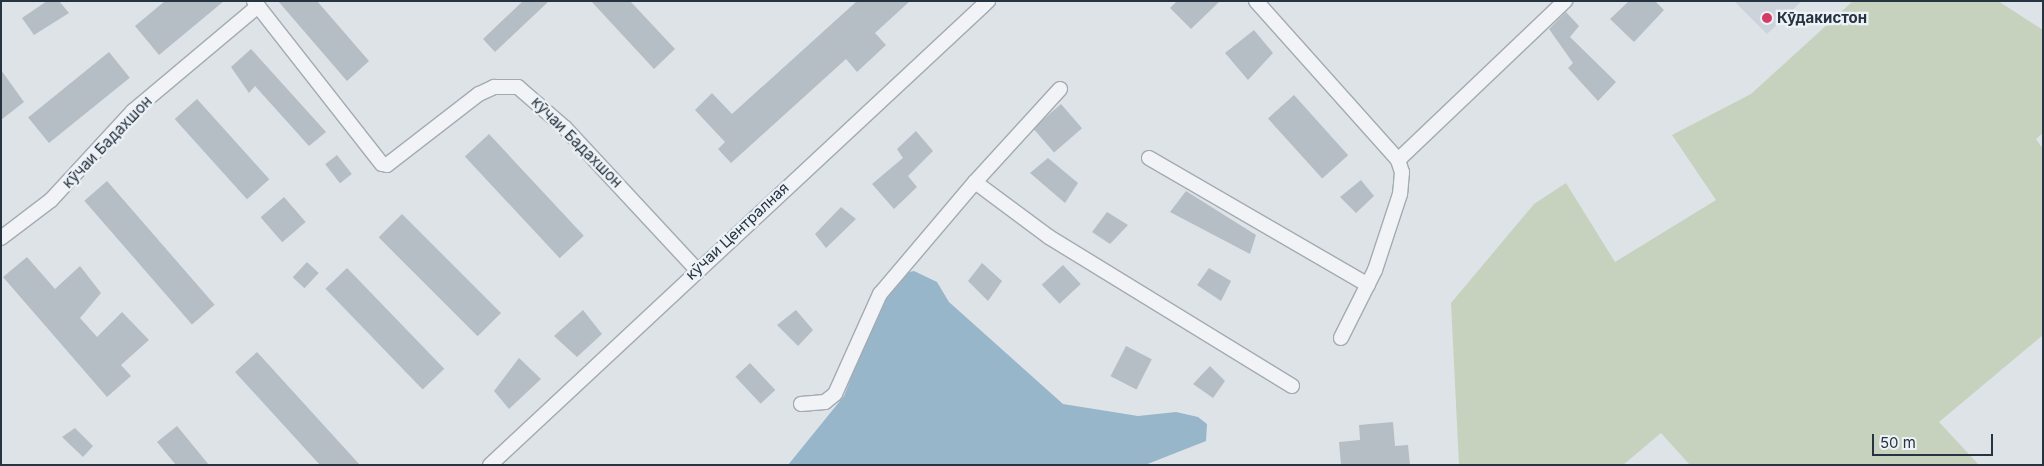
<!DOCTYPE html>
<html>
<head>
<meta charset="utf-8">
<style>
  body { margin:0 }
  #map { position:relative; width:2044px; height:466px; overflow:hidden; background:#dee3e8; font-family:Inter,sans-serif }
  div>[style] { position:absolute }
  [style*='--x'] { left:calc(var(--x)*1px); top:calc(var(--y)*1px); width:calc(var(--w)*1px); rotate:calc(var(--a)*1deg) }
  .built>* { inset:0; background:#ccd3da }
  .green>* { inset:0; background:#c6d2be }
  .water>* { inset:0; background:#97b6ca }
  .building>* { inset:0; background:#b5bdc5; transform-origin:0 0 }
  .roads { filter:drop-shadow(1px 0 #a3abb2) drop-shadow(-1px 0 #a3abb2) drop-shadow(0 1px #a3abb2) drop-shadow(0 -1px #a3abb2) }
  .street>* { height:14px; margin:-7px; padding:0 7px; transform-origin:7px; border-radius:7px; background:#f1f3f6 }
  .dots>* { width:14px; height:14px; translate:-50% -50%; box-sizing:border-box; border:2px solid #edf2f6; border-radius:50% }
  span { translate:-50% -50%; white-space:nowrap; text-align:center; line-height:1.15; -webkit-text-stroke:4.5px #edf2f6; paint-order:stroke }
  .poi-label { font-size:15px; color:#263340; font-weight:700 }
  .left { translate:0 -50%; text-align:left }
  .street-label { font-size:15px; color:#263340 }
  .frame { position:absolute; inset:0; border:2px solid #263340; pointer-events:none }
  .scale { position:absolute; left:1872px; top:434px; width:121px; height:22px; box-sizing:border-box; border:2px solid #263340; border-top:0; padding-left:6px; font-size:15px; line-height:18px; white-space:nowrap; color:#263340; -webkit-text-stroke:4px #edf2f6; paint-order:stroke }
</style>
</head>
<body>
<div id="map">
  <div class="built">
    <i style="clip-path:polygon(1734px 1px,1802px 1px,1767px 34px)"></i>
  </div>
  <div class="green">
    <i style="clip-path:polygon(1853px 1px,1998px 1px,2043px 30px,2043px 133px,2036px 139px,2043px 149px,2043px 335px,1939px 422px,1979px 465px,1690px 465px,1661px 433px,1623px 465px,1459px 465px,1451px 303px,1534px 204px,1566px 183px,1615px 262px,1716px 200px,1672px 135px,1751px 94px)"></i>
  </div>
  <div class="water">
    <i style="clip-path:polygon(914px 271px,937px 282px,949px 302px,1063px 404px,1138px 416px,1176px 412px,1198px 417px,1207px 424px,1206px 441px,1145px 465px,788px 465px,844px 396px,885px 290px,895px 275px)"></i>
  </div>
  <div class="building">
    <i style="clip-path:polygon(47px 1px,59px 1px,69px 13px,34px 35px,22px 18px)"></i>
    <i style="clip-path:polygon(165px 1px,224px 1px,159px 55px,135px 26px)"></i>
    <i style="clip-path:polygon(278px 1px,317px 1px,369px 61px,347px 81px)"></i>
    <i style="clip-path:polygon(523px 1px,549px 1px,495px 52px,483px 39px)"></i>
    <i style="clip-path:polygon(591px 1px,630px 1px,675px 49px,654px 69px)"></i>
    <i style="clip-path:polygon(857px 1px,910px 1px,875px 33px,886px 45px,857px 72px,846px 59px,731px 163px,718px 149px,725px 142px,695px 110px,712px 93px,732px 114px)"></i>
    <i style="clip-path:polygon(1177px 1px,1220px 1px,1191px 29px,1170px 8px)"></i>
    <i style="clip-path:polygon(1629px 1px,1655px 1px,1664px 10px,1634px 42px,1610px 19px)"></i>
    <i style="clip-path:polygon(1566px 12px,1579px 26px,1570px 37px,1616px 82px,1598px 101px,1568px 68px,1573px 63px,1549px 29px)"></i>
    <i style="clip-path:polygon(1254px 30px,1273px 53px,1248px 80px,1225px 53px)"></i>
    <i style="clip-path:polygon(251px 49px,326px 132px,309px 146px,255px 86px,249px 93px,231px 67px)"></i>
    <i style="left:109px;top:52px;width:33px;height:104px;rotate:51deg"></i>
    <i style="clip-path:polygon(1px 70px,24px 102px,1px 120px)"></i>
    <i style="left:1294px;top:95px;width:81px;height:35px;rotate:48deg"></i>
    <i style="left:197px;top:99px;width:108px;height:30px;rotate:48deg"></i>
    <i style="left:1061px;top:104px;width:32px;height:37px;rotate:49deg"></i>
    <i style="clip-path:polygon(916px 131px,933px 151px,908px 176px,917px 187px,894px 209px,872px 184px,903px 158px,897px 149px)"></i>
    <i style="left:489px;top:134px;width:139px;height:33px;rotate:47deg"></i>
    <i style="left:337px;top:155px;width:24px;height:15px;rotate:52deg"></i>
    <i style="clip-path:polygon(1048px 158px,1078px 183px,1065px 203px,1030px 173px)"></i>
    <i style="clip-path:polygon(1361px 180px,1374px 196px,1356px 213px,1340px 197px)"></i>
    <i style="left:107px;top:181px;width:164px;height:30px;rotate:49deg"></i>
    <i style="clip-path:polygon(1186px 191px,1256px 235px,1250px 254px,1170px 212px)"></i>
    <i style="left:284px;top:197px;width:33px;height:31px;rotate:49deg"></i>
    <i style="clip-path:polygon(841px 207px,856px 219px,826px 248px,815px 234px)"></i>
    <i style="clip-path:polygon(1107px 212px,1128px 225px,1110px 244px,1092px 232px)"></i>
    <i style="left:402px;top:214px;width:140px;height:33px;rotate:45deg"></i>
    <i style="clip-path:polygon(27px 257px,55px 289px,80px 266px,101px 293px,80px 318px,97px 337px,122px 312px,149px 340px,121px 365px,131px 376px,107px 397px,3px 277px)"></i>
    <i style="left:307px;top:262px;width:16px;height:21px;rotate:43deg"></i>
    <i style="clip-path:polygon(982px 263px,1002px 281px,988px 301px,968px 281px)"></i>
    <i style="left:1063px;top:265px;width:26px;height:29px;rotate:47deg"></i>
    <i style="left:347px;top:268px;width:140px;height:30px;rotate:46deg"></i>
    <i style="clip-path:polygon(1209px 268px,1231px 281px,1221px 301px,1197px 285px)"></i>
    <i style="clip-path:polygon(583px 310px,602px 334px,577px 357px,554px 336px)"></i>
    <i style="clip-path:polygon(796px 310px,813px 330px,798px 346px,777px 325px)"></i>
    <i style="left:1126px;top:346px;width:29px;height:34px;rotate:27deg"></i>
    <i style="clip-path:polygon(257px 352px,360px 465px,320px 465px,235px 372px)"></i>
    <i style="clip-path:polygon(519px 358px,541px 379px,509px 409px,494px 391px)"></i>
    <i style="left:750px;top:363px;width:37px;height:20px;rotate:47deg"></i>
    <i style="clip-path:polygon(1210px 366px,1225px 381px,1213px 398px,1193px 384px)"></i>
    <i style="clip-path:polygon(1393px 422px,1395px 446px,1408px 445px,1410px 465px,1341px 465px,1339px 442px,1360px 440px,1359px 425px)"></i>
    <i style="clip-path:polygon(177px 426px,209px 465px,176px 465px,157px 442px)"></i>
    <i style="clip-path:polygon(75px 428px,93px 446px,83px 457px,62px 437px)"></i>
  </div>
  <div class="roads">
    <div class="street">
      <i style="--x:254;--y:1;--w:207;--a:51.9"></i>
      <i style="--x:382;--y:164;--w:5;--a:11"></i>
      <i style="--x:387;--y:165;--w:116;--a:-37.7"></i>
      <i style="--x:479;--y:94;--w:17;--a:-25"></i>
      <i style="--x:494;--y:87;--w:24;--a:0"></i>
      <i style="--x:518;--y:87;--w:62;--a:41.1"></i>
      <i style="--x:565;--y:128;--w:192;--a:47.1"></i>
      <i style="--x:1256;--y:1;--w:213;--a:48.2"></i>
      <i style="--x:1398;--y:160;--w:13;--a:72"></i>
      <i style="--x:1402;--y:172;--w:22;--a:95"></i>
      <i style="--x:1400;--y:194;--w:80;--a:108.2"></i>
      <i style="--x:1375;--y:270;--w:76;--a:116.6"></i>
      <i style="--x:1060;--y:89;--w:126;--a:132.4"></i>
      <i style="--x:975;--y:182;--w:92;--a:36.6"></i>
      <i style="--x:1049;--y:237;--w:285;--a:31.5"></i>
      <i style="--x:1149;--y:158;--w:253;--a:30.1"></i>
      <i style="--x:1398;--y:160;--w:231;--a:-43.6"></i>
      <i style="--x:1;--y:238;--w:63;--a:-37.2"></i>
      <i style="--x:51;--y:200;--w:121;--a:-47.3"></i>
      <i style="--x:133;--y:111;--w:163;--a:-40"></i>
      <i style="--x:801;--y:404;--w:24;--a:-5"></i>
      <i style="--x:825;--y:402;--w:13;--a:-39"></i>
      <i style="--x:835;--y:394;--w:110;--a:-65.8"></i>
      <i style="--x:880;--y:294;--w:147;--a:-49.7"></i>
      <i style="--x:490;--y:465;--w:681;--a:-42.98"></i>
    </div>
  </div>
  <div class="dots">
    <i style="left:1767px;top:18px;background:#d43c66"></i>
  </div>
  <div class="poi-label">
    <span class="left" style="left:1777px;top:18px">Кӯдакистон</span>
  </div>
  <div class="street-label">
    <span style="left:107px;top:142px;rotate:-46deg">кӯчаи Бадахшон</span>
    <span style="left:577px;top:142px;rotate:45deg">кӯчаи Бадахшон</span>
    <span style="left:737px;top:231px;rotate:-43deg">кӯчаи Централная</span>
  </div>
  <div class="frame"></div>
  <div class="scale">50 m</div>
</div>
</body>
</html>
